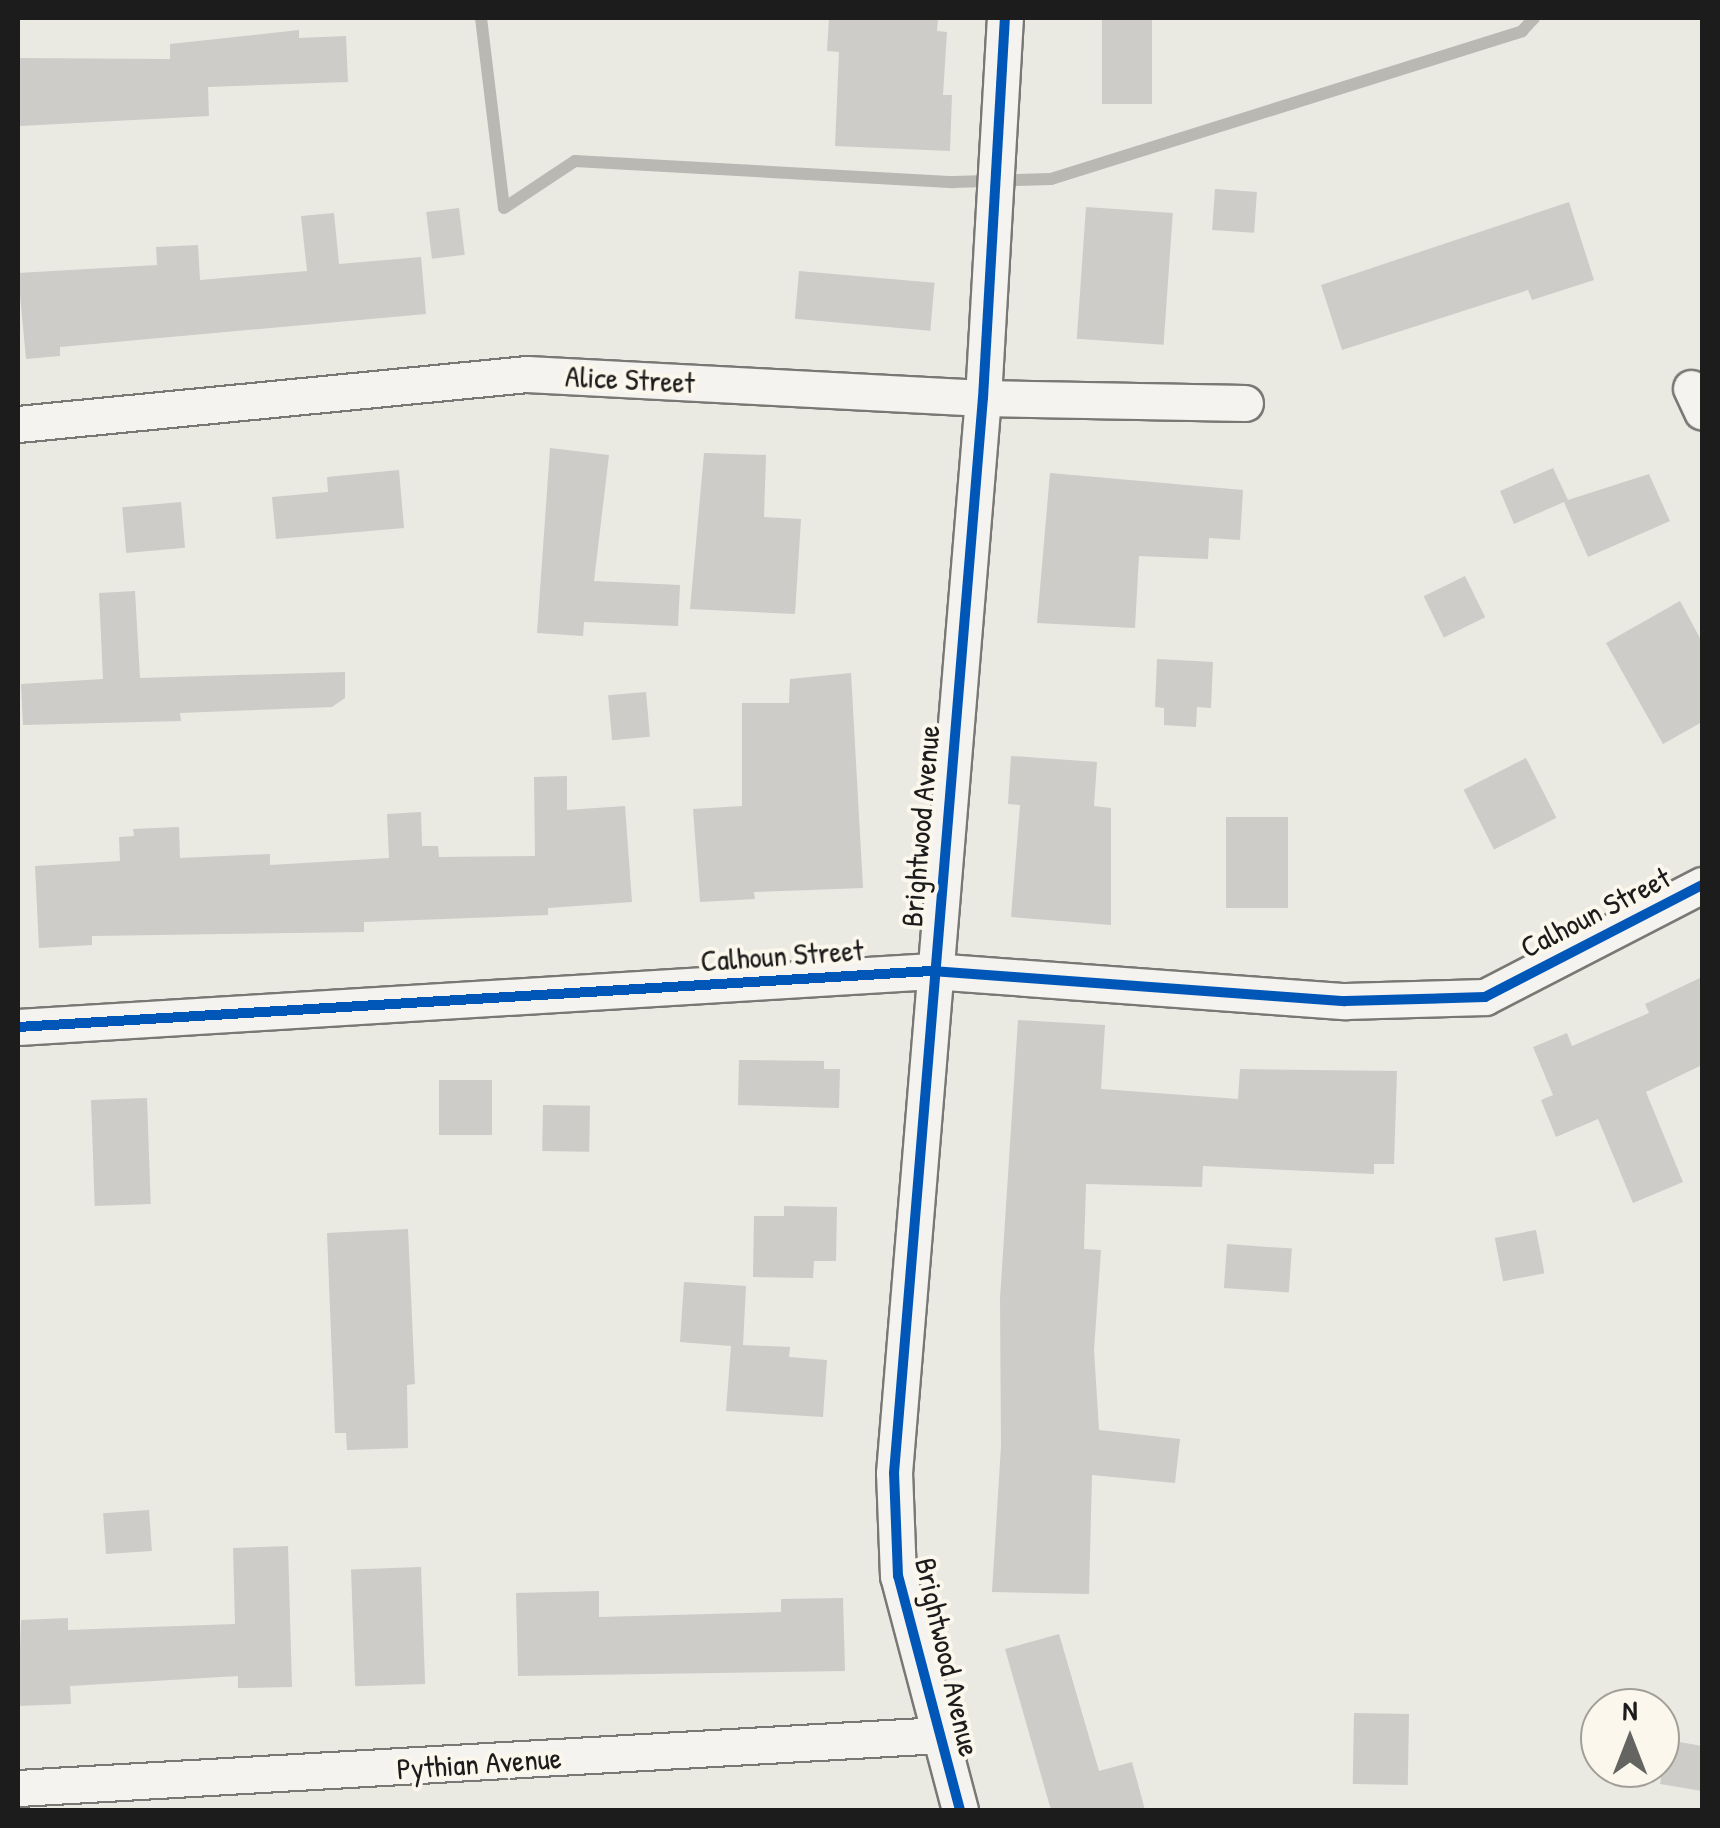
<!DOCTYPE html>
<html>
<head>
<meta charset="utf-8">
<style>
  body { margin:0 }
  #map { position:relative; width:1720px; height:1828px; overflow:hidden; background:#eae9e2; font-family:"Patrick Hand",sans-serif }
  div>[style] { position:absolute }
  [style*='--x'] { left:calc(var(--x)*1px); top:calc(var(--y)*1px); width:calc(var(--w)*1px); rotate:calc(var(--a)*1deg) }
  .stream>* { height:12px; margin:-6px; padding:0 6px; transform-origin:6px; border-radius:6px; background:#bab8b2 }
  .building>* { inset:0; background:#cdccc8; transform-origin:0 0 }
  .roads { filter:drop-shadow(2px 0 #797875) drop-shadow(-2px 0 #797875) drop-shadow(0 2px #797875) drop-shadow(0 -2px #797875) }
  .minor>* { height:35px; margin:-17.5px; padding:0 17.5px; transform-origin:17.5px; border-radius:17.5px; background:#f4f3ef }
  .cycleway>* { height:10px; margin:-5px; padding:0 5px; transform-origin:5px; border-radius:5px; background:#0057b8 }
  span { translate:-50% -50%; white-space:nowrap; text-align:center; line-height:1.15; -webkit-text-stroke:8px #fbf7ec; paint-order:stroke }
  .street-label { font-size:30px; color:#1c1c1c }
  .frame { position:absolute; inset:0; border:20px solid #1c1c1c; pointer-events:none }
  .north { position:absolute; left:1580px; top:1688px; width:100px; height:100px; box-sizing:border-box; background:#fbf7ec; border:2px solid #a29f99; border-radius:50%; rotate:0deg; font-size:28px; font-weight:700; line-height:40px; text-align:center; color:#1c1c1c }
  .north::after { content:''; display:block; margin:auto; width:35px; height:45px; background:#646461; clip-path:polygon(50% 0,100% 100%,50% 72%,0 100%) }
</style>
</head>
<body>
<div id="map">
  <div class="stream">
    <i style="--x:481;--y:18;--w:191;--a:83.1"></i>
    <i style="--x:504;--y:208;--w:85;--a:-33.5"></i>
    <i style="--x:575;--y:161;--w:379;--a:3.2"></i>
    <i style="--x:953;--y:182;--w:98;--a:-1.8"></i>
    <i style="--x:1051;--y:179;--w:494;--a:-17.4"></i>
    <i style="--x:1522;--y:31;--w:18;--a:-47"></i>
  </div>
  <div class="building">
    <i style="clip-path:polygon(829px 18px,938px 18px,937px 31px,947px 32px,943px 95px,952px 95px,950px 151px,835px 146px,839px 52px,827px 51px)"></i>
    <i style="left:1102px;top:18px;width:50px;height:86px"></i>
    <i style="clip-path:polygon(299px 30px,299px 38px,346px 36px,348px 82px,208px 87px,209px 116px,20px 126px,18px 58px,170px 59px,170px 44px)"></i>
    <i style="left:1215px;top:189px;width:42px;height:41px;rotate:4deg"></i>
    <i style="clip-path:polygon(1569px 202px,1594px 280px,1532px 300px,1528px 290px,1342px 350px,1321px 285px)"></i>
    <i style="left:1086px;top:207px;width:87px;height:132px;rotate:4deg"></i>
    <i style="left:459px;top:208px;width:47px;height:33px;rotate:83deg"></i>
    <i style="clip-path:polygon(334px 213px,339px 264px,421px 257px,426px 314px,60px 347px,60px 356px,26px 359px,18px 273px,157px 265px,156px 247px,198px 245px,200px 280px,307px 271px,301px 216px)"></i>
    <i style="left:799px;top:271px;width:136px;height:48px;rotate:5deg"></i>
    <i style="clip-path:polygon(550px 448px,609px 455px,594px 581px,680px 585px,678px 626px,584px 622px,583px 636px,537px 633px)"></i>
    <i style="clip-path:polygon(704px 453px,766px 455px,764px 517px,801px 519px,795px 614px,690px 609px)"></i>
    <i style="clip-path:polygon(1553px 468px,1568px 500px,1649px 474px,1670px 521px,1588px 557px,1564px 502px,1514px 524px,1500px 491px)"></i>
    <i style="clip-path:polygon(399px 470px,404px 528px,276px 539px,272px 497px,328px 492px,327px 477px)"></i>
    <i style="clip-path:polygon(1050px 473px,1243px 490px,1240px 540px,1209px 538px,1208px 559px,1139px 556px,1135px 628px,1037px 623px)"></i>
    <i style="left:181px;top:502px;width:46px;height:59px;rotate:85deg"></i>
    <i style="left:1465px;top:576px;width:46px;height:46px;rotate:64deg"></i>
    <i style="clip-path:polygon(135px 591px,140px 678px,345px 672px,345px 698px,332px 707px,180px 713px,181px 721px,23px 725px,21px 684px,103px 679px,99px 593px)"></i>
    <i style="clip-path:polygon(1680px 601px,1702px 642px,1702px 722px,1663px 744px,1606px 643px)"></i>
    <i style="clip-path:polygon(1157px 659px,1213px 662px,1211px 708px,1197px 707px,1196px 727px,1164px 725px,1164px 708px,1155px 707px)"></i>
    <i style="clip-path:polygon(851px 673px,863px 888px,754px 892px,755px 899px,700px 902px,693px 809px,742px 806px,742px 703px,789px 703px,790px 679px)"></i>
    <i style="left:646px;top:692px;width:45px;height:38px;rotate:85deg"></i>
    <i style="clip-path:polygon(1011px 756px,1097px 762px,1094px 806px,1111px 808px,1111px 925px,1011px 917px,1020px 805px,1008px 804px)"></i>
    <i style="left:1526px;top:758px;width:67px;height:70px;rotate:63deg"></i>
    <i style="clip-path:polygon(567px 776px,567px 810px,625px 806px,632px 902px,548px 908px,548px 915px,364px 922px,364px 932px,92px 936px,92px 945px,39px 948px,35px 866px,120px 861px,119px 837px,134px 836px,133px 829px,179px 827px,180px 858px,270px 854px,270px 865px,389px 858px,387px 814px,421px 812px,422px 846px,438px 846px,439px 857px,535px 856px,534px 777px)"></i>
    <i style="left:1226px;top:817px;width:62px;height:91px"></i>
    <i style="clip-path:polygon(1702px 977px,1702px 1065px,1646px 1092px,1683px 1182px,1633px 1203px,1598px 1119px,1556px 1137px,1541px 1100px,1553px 1095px,1533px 1047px,1567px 1033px,1572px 1046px,1649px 1013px,1645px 1004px)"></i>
    <i style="clip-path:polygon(1018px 1020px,1105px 1025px,1101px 1089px,1238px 1099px,1240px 1069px,1397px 1071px,1394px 1164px,1374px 1164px,1374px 1174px,1203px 1166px,1202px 1187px,1086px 1184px,1084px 1249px,1101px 1250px,1094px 1350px,1099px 1430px,1180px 1439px,1175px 1483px,1092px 1475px,1089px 1594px,992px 1592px,1001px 1446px,1000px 1299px)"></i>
    <i style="clip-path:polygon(739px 1060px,824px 1061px,824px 1069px,840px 1069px,839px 1108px,738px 1105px)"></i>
    <i style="left:439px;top:1080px;width:53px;height:55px"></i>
    <i style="left:147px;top:1098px;width:106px;height:56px;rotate:88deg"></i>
    <i style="left:543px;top:1105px;width:47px;height:46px;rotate:1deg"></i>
    <i style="clip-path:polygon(784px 1206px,837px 1207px,836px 1261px,814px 1261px,813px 1278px,753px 1277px,754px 1216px,784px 1216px)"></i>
    <i style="clip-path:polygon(408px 1229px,415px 1384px,407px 1385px,408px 1448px,347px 1450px,346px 1433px,335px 1433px,327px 1233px)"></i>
    <i style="left:1536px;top:1230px;width:44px;height:42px;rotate:79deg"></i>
    <i style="left:1227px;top:1244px;width:65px;height:44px;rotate:4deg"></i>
    <i style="clip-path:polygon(684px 1282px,746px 1286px,743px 1345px,790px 1347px,789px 1357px,827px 1360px,823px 1417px,726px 1411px,731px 1346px,680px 1342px)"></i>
    <i style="left:149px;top:1510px;width:41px;height:46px;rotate:86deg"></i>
    <i style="clip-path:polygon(288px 1546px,292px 1687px,238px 1688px,238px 1676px,70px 1686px,71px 1704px,18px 1706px,21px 1620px,68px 1618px,68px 1630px,235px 1624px,233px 1548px)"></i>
    <i style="left:421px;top:1567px;width:117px;height:70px;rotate:88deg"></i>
    <i style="clip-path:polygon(599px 1591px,599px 1617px,781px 1612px,781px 1599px,843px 1598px,845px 1671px,518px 1676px,516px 1593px)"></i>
    <i style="clip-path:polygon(1059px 1634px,1099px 1771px,1132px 1762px,1145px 1810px,1051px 1810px,1005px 1649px)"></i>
    <i style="left:1354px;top:1713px;width:55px;height:71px;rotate:1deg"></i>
    <i style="clip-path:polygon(1668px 1740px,1702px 1746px,1702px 1791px,1660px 1784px)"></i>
  </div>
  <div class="roads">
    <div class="minor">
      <i style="--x:1691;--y:388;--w:26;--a:65"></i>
      <i style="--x:18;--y:424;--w:511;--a:-5.61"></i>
      <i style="--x:527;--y:374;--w:457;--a:3"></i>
      <i style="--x:983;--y:398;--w:262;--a:1.1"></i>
      <i style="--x:18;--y:1027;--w:916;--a:-3.51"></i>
      <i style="--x:932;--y:971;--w:414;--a:4.2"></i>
      <i style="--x:1345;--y:1001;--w:140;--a:-1.6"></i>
      <i style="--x:1485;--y:997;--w:244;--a:-27.3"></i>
      <i style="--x:18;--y:1788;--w:924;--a:-3.29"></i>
      <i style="--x:960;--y:1810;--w:242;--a:-104.8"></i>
      <i style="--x:898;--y:1576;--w:103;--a:-92.2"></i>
      <i style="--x:894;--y:1473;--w:1079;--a:-85.27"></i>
      <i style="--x:983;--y:398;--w:381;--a:-86.7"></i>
    </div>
  </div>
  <div class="cycleway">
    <i style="--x:18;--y:1027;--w:916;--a:-3.51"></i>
    <i style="--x:932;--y:971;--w:414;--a:4.2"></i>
    <i style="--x:1345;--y:1001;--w:140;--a:-1.6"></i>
    <i style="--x:1485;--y:997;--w:244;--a:-27.3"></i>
    <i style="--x:960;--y:1810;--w:242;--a:-104.8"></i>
    <i style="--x:898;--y:1576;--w:103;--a:-92.2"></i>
    <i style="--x:894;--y:1473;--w:1079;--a:-85.27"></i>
    <i style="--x:983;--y:398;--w:381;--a:-86.7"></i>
  </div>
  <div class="street-label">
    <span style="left:630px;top:379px;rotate:3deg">Alice Street</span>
    <span style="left:920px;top:826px;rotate:-85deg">Brightwood Avenue</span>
    <span style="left:1595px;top:912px;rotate:-27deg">Calhoun Street</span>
    <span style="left:782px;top:955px;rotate:-4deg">Calhoun Street</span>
    <span style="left:948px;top:1657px;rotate:77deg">Brightwood Avenue</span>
    <span style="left:479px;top:1763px;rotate:-4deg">Pythian Avenue</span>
  </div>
  <div class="frame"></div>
  <div class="north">N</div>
</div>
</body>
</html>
